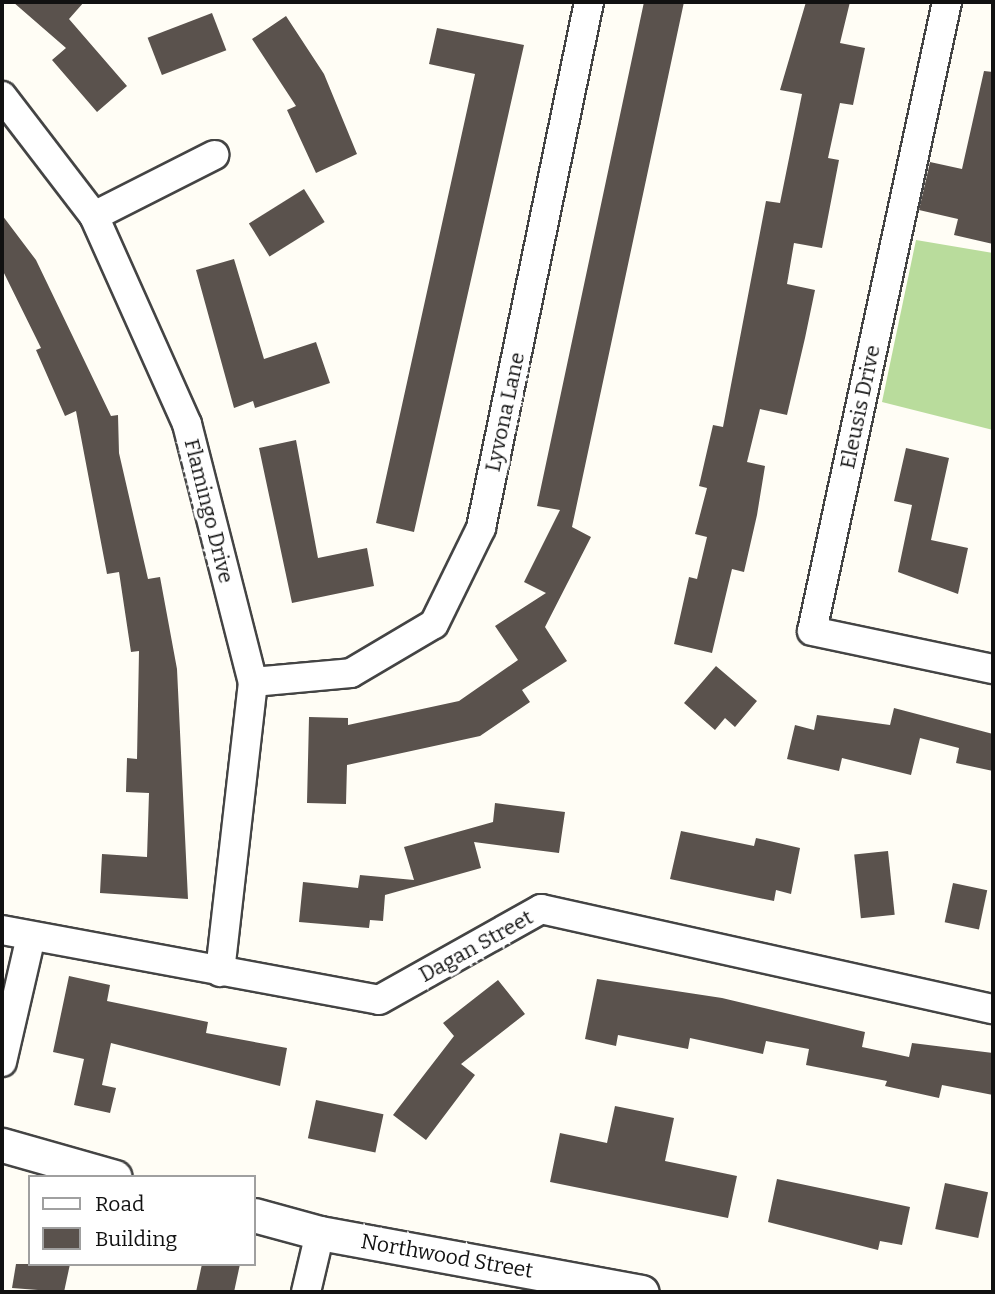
<!DOCTYPE html>
<html>
<head>
<meta charset="utf-8">
<style>
  body { margin:0 }
  #map { position:relative; width:995px; height:1294px; overflow:hidden; background:#fffdf5; font-family:Bitter,serif }
  div>[style] { position:absolute }
  [style*='--x'] { left:calc(var(--x)*1px); top:calc(var(--y)*1px); width:calc(var(--w)*1px); rotate:calc(var(--a)*1deg) }
  .forest>* { inset:0; background:#b9dc9c }
  .building>* { inset:0; background:#5a524d; transform-origin:0 0 }
  .roads { filter:drop-shadow(2px 0 #444) drop-shadow(-2px 0 #444) drop-shadow(0 2px #444) drop-shadow(0 -2px #444) }
  .minor>* { height:28px; margin:-14px; padding:0 14px; transform-origin:14px; border-radius:14px; background:#fff }
  .tertiary>* { height:33px; margin:-16.5px; padding:0 16.5px; transform-origin:16.5px; border-radius:16.5px; background:#fff }
  span { translate:-50% -50%; white-space:nowrap; text-align:center; line-height:1.15; -webkit-text-stroke:7px #fff; paint-order:stroke }
  .street-label { font-size:21px; color:#111 }
  .frame { position:absolute; inset:0; border:4px solid #111; pointer-events:none }
  .legend { position:absolute; left:28px; top:1175px; width:228px; height:91px; box-sizing:border-box; background:#fff; border:2px solid #a0a0a0; margin:0; padding:9px 12px; list-style:none; font-size:21px; color:#111 }
  .legend li { display:flex; align-items:center; gap:14px; height:35px }
  .legend b { width:35px; border:2px solid #a0a0a0 }
</style>
</head>
<body>
<div id="map">
  <div class="forest">
    <i style="clip-path:polygon(916px 240px,993px 253px,993px 430px,882px 402px)"></i>
  </div>
  <div class="building">
    <i style="clip-path:polygon(13px 2px,84px 2px,69px 19px,127px 86px,97px 112px,52px 60px,66px 48px)"></i>
    <i style="clip-path:polygon(644px 2px,684px 2px,572px 527px,591px 537px,545px 627px,567px 661px,522px 690px,530px 702px,480px 736px,347px 765px,346px 804px,307px 803px,309px 717px,348px 718px,348px 725px,459px 701px,518px 660px,495px 626px,546px 593px,524px 582px,560px 510px,537px 506px)"></i>
    <i style="clip-path:polygon(806px 2px,850px 2px,840px 43px,865px 48px,853px 105px,840px 103px,828px 158px,839px 160px,822px 248px,794px 243px,787px 284px,815px 290px,805px 338px,787px 415px,760px 409px,747px 462px,765px 466px,757px 515px,744px 572px,732px 569px,712px 653px,674px 644px,689px 577px,697px 579px,707px 537px,695px 534px,707px 488px,699px 486px,713px 425px,723px 427px,766px 201px,780px 203px,802px 94px,780px 90px)"></i>
    <i style="left:212px;top:13px;width:40px;height:69px;rotate:69deg"></i>
    <i style="clip-path:polygon(286px 16px,324px 74px,357px 154px,316px 173px,287px 110px,296px 106px,252px 39px)"></i>
    <i style="clip-path:polygon(437px 28px,524px 45px,414px 532px,376px 523px,475px 74px,429px 64px)"></i>
    <i style="clip-path:polygon(984px 71px,993px 72px,993px 244px,954px 235px,958px 219px,919px 210px,930px 162px,962px 169px)"></i>
    <i style="left:304px;top:189px;width:39px;height:65px;rotate:58deg"></i>
    <i style="clip-path:polygon(2px 215px,36px 260px,111px 416px,118px 415px,119px 453px,148px 579px,160px 577px,177px 669px,188px 899px,100px 893px,102px 854px,147px 857px,149px 793px,126px 792px,127px 758px,137px 759px,139px 651px,131px 652px,119px 572px,107px 574px,76px 411px,65px 416px,36px 350px,41px 348px,2px 269px)"></i>
    <i style="clip-path:polygon(234px 259px,264px 359px,316px 342px,330px 383px,255px 408px,253px 401px,234px 408px,196px 270px)"></i>
    <i style="clip-path:polygon(296px 440px,318px 558px,367px 548px,374px 586px,292px 603px,259px 448px)"></i>
    <i style="clip-path:polygon(906px 448px,949px 458px,931px 540px,968px 548px,958px 594px,898px 572px,912px 505px,894px 501px)"></i>
    <i style="clip-path:polygon(716px 666px,757px 701px,735px 727px,725px 718px,715px 730px,684px 703px)"></i>
    <i style="clip-path:polygon(894px 708px,993px 734px,993px 771px,956px 763px,959px 748px,920px 738px,911px 775px,842px 758px,839px 771px,787px 759px,795px 725px,814px 730px,817px 715px,890px 725px)"></i>
    <i style="clip-path:polygon(495px 803px,565px 812px,559px 853px,474px 842px,481px 868px,385px 895px,383px 921px,370px 920px,369px 928px,299px 922px,303px 882px,358px 888px,360px 875px,414px 880px,404px 847px,493px 822px)"></i>
    <i style="clip-path:polygon(681px 831px,754px 846px,756px 838px,800px 848px,791px 894px,776px 890px,774px 901px,670px 879px)"></i>
    <i style="left:888px;top:851px;width:64px;height:34px;rotate:84deg"></i>
    <i style="left:953px;top:883px;width:35px;height:40px;rotate:12deg"></i>
    <i style="clip-path:polygon(69px 976px,110px 985px,107px 1001px,208px 1022px,206px 1033px,287px 1048px,280px 1086px,111px 1043px,102px 1085px,116px 1088px,110px 1113px,74px 1105px,84px 1059px,53px 1052px)"></i>
    <i style="clip-path:polygon(597px 979px,722px 998px,865px 1032px,862px 1047px,909px 1057px,912px 1043px,993px 1053px,993px 1095px,942px 1085px,939px 1098px,885px 1086px,887px 1081px,806px 1065px,809px 1049px,766px 1041px,763px 1054px,690px 1038px,688px 1049px,618px 1035px,616px 1046px,585px 1039px)"></i>
    <i style="clip-path:polygon(498px 980px,525px 1014px,461px 1064px,475px 1075px,426px 1140px,393px 1115px,454px 1036px,443px 1023px)"></i>
    <i style="left:316px;top:1100px;width:69px;height:39px;rotate:12deg"></i>
    <i style="clip-path:polygon(615px 1106px,674px 1118px,665px 1161px,737px 1176px,728px 1218px,550px 1182px,560px 1133px,607px 1143px)"></i>
    <i style="clip-path:polygon(777px 1179px,910px 1207px,902px 1245px,880px 1241px,878px 1250px,768px 1222px)"></i>
    <i style="left:945px;top:1183px;width:44px;height:47px;rotate:12deg"></i>
    <i style="clip-path:polygon(16px 1264px,70px 1264px,64px 1292px,12px 1288px)"></i>
    <i style="clip-path:polygon(202px 1264px,240px 1264px,234px 1292px,196px 1292px)"></i>
  </div>
  <div class="roads">
    <div class="minor">
      <i style="--x:947;--y:2;--w:643;--a:102.11"></i>
      <i style="--x:812;--y:631;--w:185;--a:11.9"></i>
      <i style="--x:2;--y:96;--w:151;--a:52.5"></i>
      <i style="--x:94;--y:216;--w:228;--a:65.9"></i>
      <i style="--x:187;--y:424;--w:266;--a:75.7"></i>
      <i style="--x:253;--y:682;--w:292;--a:96.5"></i>
      <i style="--x:94;--y:216;--w:135;--a:-26.9"></i>
      <i style="--x:253;--y:682;--w:98;--a:-5.2"></i>
      <i style="--x:351;--y:673;--w:96;--a:-30.6"></i>
      <i style="--x:434;--y:624;--w:107;--a:-63.9"></i>
      <i style="--x:481;--y:528;--w:537;--a:-78.4"></i>
      <i style="--x:2;--y:930;--w:383;--a:10.5"></i>
      <i style="--x:379;--y:1000;--w:186;--a:-29.3"></i>
      <i style="--x:541;--y:909;--w:463;--a:12.5"></i>
      <i style="--x:2;--y:1062;--w:129;--a:-77"></i>
      <i style="--x:306;--y:1292;--w:61;--a:-76.7"></i>
    </div>
    <div class="tertiary">
      <i style="--x:2;--y:1145;--w:117;--a:15.8"></i>
      <i style="--x:254;--y:1215;--w:68;--a:15.3"></i>
      <i style="--x:320;--y:1233;--w:327;--a:10.4"></i>
    </div>
  </div>
  <div class="street-label">
    <span style="left:860px;top:407px;rotate:-78deg">Eleusis Drive</span>
    <span style="left:505px;top:412px;rotate:-78deg">Lyvona Lane</span>
    <span style="left:209px;top:511px;rotate:76deg">Flamingo Drive</span>
    <span style="left:476px;top:946px;rotate:-29deg">Dagan Street</span>
    <span style="left:447px;top:1256px;rotate:10deg">Northwood Street</span>
  </div>
  <div class="frame"></div>
  <ul class="legend">
  <li><b style="height:9px;background:#fff"></b>Road</li>
  <li><b style="height:19px;background:#5a524d"></b>Building</li>
  </ul>
</div>
</body>
</html>
